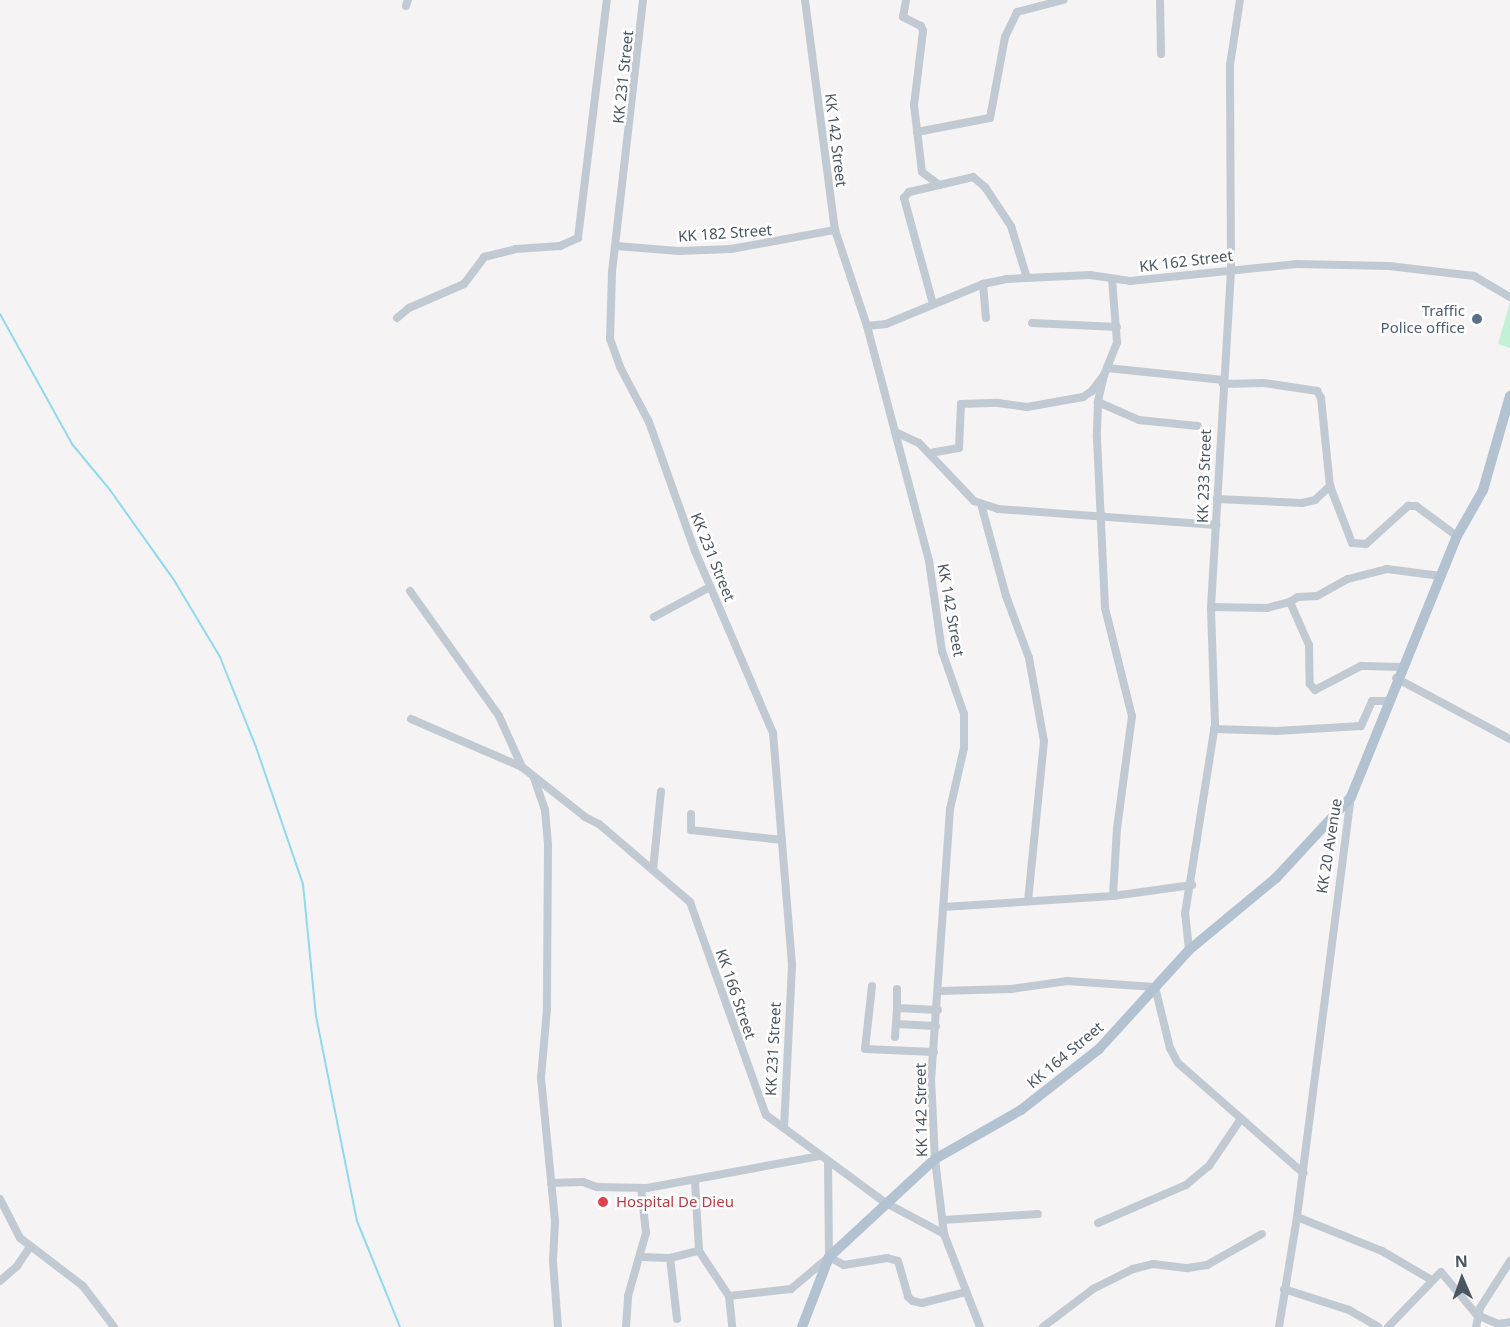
<!DOCTYPE html>
<html>
<head>
<meta charset="utf-8">
<style>
  body { margin:0 }
  #map { position:relative; width:1510px; height:1327px; overflow:hidden; background:#f5f3f3; font-family:"Noto Sans",sans-serif }
  div>[style] { position:absolute }
  [style*='--x'] { left:calc(var(--x)*1px); top:calc(var(--y)*1px); width:calc(var(--w)*1px); rotate:calc(var(--a)*1deg) }
  .green>* { inset:0; background:#c3f1d5 }
  .stream>* { height:2px; margin:-1px; padding:0 1px; transform-origin:1px; border-radius:1px; background:#90daee }
  .minor>* { height:8px; margin:-4px; padding:0 4px; transform-origin:4px; border-radius:4px; background:#c1cad2 }
  .major>* { height:10px; margin:-5px; padding:0 5px; transform-origin:5px; border-radius:5px; background:#b3c2d1 }
  .dots>* { width:16px; height:16px; translate:-50% -50%; box-sizing:border-box; border:3px solid #fff; border-radius:50% }
  span { translate:-50% -50%; white-space:nowrap; text-align:center; line-height:1.15; -webkit-text-stroke:5px #fff; paint-order:stroke }
  .street-label { font-size:15px; color:#4a5661 }
  .service-label { font-size:15px; color:#4e5e75 }
  .right { translate:-100% -50%; text-align:right }
  .health-label { font-size:15px; color:#be3a42 }
  .left { translate:0 -50%; text-align:left }
  .north { position:absolute; left:1432px; top:1249px; width:60px; height:60px; -webkit-text-stroke:4px #fff; paint-order:stroke; rotate:358deg; font-size:16px; font-weight:700; line-height:24px; text-align:center; color:#4a5661 }
  .north::after { content:''; display:block; margin:auto; width:21px; height:27px; background:#4a5661; clip-path:polygon(50% 0,100% 100%,50% 72%,0 100%) }
</style>
</head>
<body>
<div id="map">
  <div class="green">
    <i style="clip-path:polygon(1510px 302px,1510px 348px,1498px 344px)"></i>
  </div>
  <div class="stream">
    <i style="--x:0;--y:314;--w:149;--a:61"></i>
    <i style="--x:72;--y:444;--w:60;--a:50.4"></i>
    <i style="--x:110;--y:490;--w:110;--a:54.6"></i>
    <i style="--x:174;--y:580;--w:90;--a:59.1"></i>
    <i style="--x:220;--y:657;--w:97;--a:68.2"></i>
    <i style="--x:256;--y:747;--w:145;--a:71.1"></i>
    <i style="--x:303;--y:884;--w:133;--a:84.4"></i>
    <i style="--x:316;--y:1016;--w:209;--a:78.7"></i>
    <i style="--x:357;--y:1221;--w:114;--a:67.9"></i>
  </div>
  <div class="minor">
    <i style="--x:643;--y:0;--w:275;--a:96.5"></i>
    <i style="--x:612;--y:273;--w:66;--a:91.7"></i>
    <i style="--x:610;--y:339;--w:30;--a:70"></i>
    <i style="--x:620;--y:367;--w:62;--a:62.2"></i>
    <i style="--x:649;--y:422;--w:137;--a:70.4"></i>
    <i style="--x:695;--y:551;--w:198;--a:66.8"></i>
    <i style="--x:773;--y:733;--w:233;--a:85.3"></i>
    <i style="--x:792;--y:965;--w:163;--a:92.8"></i>
    <i style="--x:805;--y:0;--w:232;--a:82.6"></i>
    <i style="--x:835;--y:230;--w:101;--a:71.6"></i>
    <i style="--x:867;--y:326;--w:243;--a:75.2"></i>
    <i style="--x:929;--y:561;--w:91;--a:81.8"></i>
    <i style="--x:942;--y:651;--w:67;--a:70.8"></i>
    <i style="--x:964;--y:714;--w:34;--a:90"></i>
    <i style="--x:964;--y:748;--w:63;--a:102.9"></i>
    <i style="--x:950;--y:809;--w:270;--a:94"></i>
    <i style="--x:931;--y:1078;--w:81;--a:87.2"></i>
    <i style="--x:935;--y:1159;--w:76;--a:83.2"></i>
    <i style="--x:906;--y:0;--w:17;--a:100"></i>
    <i style="--x:903;--y:17;--w:20;--a:27"></i>
    <i style="--x:921;--y:26;--w:5;--a:68"></i>
    <i style="--x:923;--y:31;--w:75;--a:96.9"></i>
    <i style="--x:914;--y:105;--w:67;--a:83.2"></i>
    <i style="--x:922;--y:172;--w:21;--a:37"></i>
    <i style="--x:939;--y:185;--w:35;--a:-13"></i>
    <i style="--x:973;--y:177;--w:16;--a:40"></i>
    <i style="--x:985;--y:187;--w:47;--a:56.3"></i>
    <i style="--x:1011;--y:226;--w:54;--a:72.9"></i>
    <i style="--x:1160;--y:0;--w:54;--a:88.9"></i>
    <i style="--x:406;--y:6;--w:6;--a:-72"></i>
    <i style="--x:917;--y:132;--w:74;--a:-10.9"></i>
    <i style="--x:990;--y:118;--w:82;--a:-79.5"></i>
    <i style="--x:1005;--y:37;--w:28;--a:-64"></i>
    <i style="--x:1017;--y:12;--w:48;--a:-14.6"></i>
    <i style="--x:616;--y:246;--w:63;--a:4.5"></i>
    <i style="--x:679;--y:251;--w:52;--a:-2.2"></i>
    <i style="--x:731;--y:249;--w:106;--a:-10.4"></i>
    <i style="--x:983;--y:284;--w:34;--a:85"></i>
    <i style="--x:933;--y:304;--w:110;--a:-105.3"></i>
    <i style="--x:904;--y:198;--w:8;--a:-50"></i>
    <i style="--x:909;--y:192;--w:31;--a:-13"></i>
    <i style="--x:397;--y:318;--w:16;--a:-40"></i>
    <i style="--x:409;--y:308;--w:60;--a:-23.6"></i>
    <i style="--x:464;--y:284;--w:34;--a:-53"></i>
    <i style="--x:484;--y:257;--w:33;--a:-14"></i>
    <i style="--x:516;--y:249;--w:44;--a:-3.9"></i>
    <i style="--x:560;--y:246;--w:20;--a:-24"></i>
    <i style="--x:578;--y:238;--w:240;--a:-83.1"></i>
    <i style="--x:1032;--y:323;--w:85;--a:2.7"></i>
    <i style="--x:867;--y:326;--w:19;--a:-6"></i>
    <i style="--x:886;--y:324;--w:105;--a:-22.4"></i>
    <i style="--x:983;--y:284;--w:25;--a:-12"></i>
    <i style="--x:1007;--y:279;--w:83;--a:-2.8"></i>
    <i style="--x:1090;--y:275;--w:40;--a:8.5"></i>
    <i style="--x:1130;--y:281;--w:168;--a:-5.8"></i>
    <i style="--x:1297;--y:264;--w:92;--a:1.2"></i>
    <i style="--x:1389;--y:266;--w:86;--a:6.7"></i>
    <i style="--x:1474;--y:276;--w:42;--a:30.3"></i>
    <i style="--x:1107;--y:368;--w:117;--a:5.9"></i>
    <i style="--x:1104;--y:375;--w:28;--a:103"></i>
    <i style="--x:1098;--y:402;--w:36;--a:92"></i>
    <i style="--x:1097;--y:438;--w:170;--a:87.3"></i>
    <i style="--x:1105;--y:608;--w:111;--a:76"></i>
    <i style="--x:1132;--y:716;--w:113;--a:97.6"></i>
    <i style="--x:1117;--y:828;--w:68;--a:93.4"></i>
    <i style="--x:1223;--y:384;--w:41;--a:-1.4"></i>
    <i style="--x:1264;--y:383;--w:54;--a:8.6"></i>
    <i style="--x:1317;--y:391;--w:8;--a:60"></i>
    <i style="--x:1321;--y:398;--w:88;--a:84.2"></i>
    <i style="--x:1330;--y:486;--w:61;--a:68.9"></i>
    <i style="--x:1352;--y:543;--w:14;--a:4"></i>
    <i style="--x:1366;--y:544;--w:57;--a:-42.1"></i>
    <i style="--x:1408;--y:506;--w:8;--a:0"></i>
    <i style="--x:1416;--y:506;--w:51;--a:36.2"></i>
    <i style="--x:1098;--y:402;--w:45;--a:23.7"></i>
    <i style="--x:1139;--y:420;--w:59;--a:5.8"></i>
    <i style="--x:895;--y:432;--w:26;--a:25"></i>
    <i style="--x:919;--y:443;--w:80;--a:46.5"></i>
    <i style="--x:974;--y:501;--w:25;--a:18"></i>
    <i style="--x:998;--y:509;--w:219;--a:4.2"></i>
    <i style="--x:930;--y:453;--w:29;--a:-10"></i>
    <i style="--x:959;--y:448;--w:44;--a:-87.4"></i>
    <i style="--x:961;--y:404;--w:37;--a:-2"></i>
    <i style="--x:998;--y:403;--w:29;--a:8"></i>
    <i style="--x:1027;--y:407;--w:57;--a:-10.1"></i>
    <i style="--x:1083;--y:397;--w:11;--a:-34"></i>
    <i style="--x:1092;--y:391;--w:20;--a:-53"></i>
    <i style="--x:1104;--y:375;--w:35;--a:-68"></i>
    <i style="--x:1117;--y:342;--w:63;--a:-94.5"></i>
    <i style="--x:1217;--y:499;--w:85;--a:2.7"></i>
    <i style="--x:1302;--y:503;--w:13;--a:-13"></i>
    <i style="--x:1315;--y:500;--w:21;--a:-43"></i>
    <i style="--x:981;--y:504;--w:95;--a:74.8"></i>
    <i style="--x:1006;--y:596;--w:66;--a:69.6"></i>
    <i style="--x:1029;--y:658;--w:84;--a:79.8"></i>
    <i style="--x:1044;--y:741;--w:161;--a:95.7"></i>
    <i style="--x:410;--y:591;--w:153;--a:54.5"></i>
    <i style="--x:499;--y:716;--w:56;--a:65.7"></i>
    <i style="--x:1290;--y:602;--w:9;--a:-32"></i>
    <i style="--x:1298;--y:597;--w:19;--a:-3"></i>
    <i style="--x:1317;--y:596;--w:35;--a:-29"></i>
    <i style="--x:1348;--y:579;--w:40;--a:-14.4"></i>
    <i style="--x:1387;--y:569;--w:54;--a:7.4"></i>
    <i style="--x:1211;--y:607;--w:56;--a:1"></i>
    <i style="--x:1267;--y:608;--w:24;--a:-15"></i>
    <i style="--x:1290;--y:602;--w:47;--a:66.2"></i>
    <i style="--x:1309;--y:645;--w:39;--a:89"></i>
    <i style="--x:1310;--y:684;--w:8;--a:50"></i>
    <i style="--x:1315;--y:690;--w:52;--a:-27.6"></i>
    <i style="--x:1361;--y:666;--w:41;--a:1.4"></i>
    <i style="--x:654;--y:617;--w:64;--a:-28.2"></i>
    <i style="--x:1396;--y:678;--w:129;--a:28.2"></i>
    <i style="--x:411;--y:719;--w:121;--a:23.4"></i>
    <i style="--x:522;--y:767;--w:80;--a:38.4"></i>
    <i style="--x:585;--y:817;--w:16;--a:27"></i>
    <i style="--x:599;--y:824;--w:120;--a:40.6"></i>
    <i style="--x:690;--y:902;--w:226;--a:70.4"></i>
    <i style="--x:766;--y:1115;--w:149;--a:36.3"></i>
    <i style="--x:886;--y:1203;--w:66;--a:28.1"></i>
    <i style="--x:944;--y:1234;--w:100;--a:68.8"></i>
    <i style="--x:1214;--y:729;--w:62;--a:1.8"></i>
    <i style="--x:1276;--y:731;--w:85;--a:-3.4"></i>
    <i style="--x:1361;--y:726;--w:27;--a:-66"></i>
    <i style="--x:1372;--y:701;--w:15;--a:0"></i>
    <i style="--x:534;--y:778;--w:34;--a:71"></i>
    <i style="--x:545;--y:810;--w:36;--a:85"></i>
    <i style="--x:548;--y:846;--w:163;--a:90.4"></i>
    <i style="--x:547;--y:1009;--w:69;--a:95"></i>
    <i style="--x:541;--y:1078;--w:145;--a:84.4"></i>
    <i style="--x:555;--y:1222;--w:39;--a:93"></i>
    <i style="--x:553;--y:1261;--w:66;--a:85.7"></i>
    <i style="--x:691;--y:814;--w:16;--a:90"></i>
    <i style="--x:691;--y:830;--w:91;--a:6.3"></i>
    <i style="--x:653;--y:870;--w:79;--a:-84.2"></i>
    <i style="--x:944;--y:907;--w:169;--a:-3.7"></i>
    <i style="--x:1113;--y:896;--w:80;--a:-7.9"></i>
    <i style="--x:1189;--y:950;--w:36;--a:-96"></i>
    <i style="--x:1185;--y:914;--w:192;--a:-81"></i>
    <i style="--x:1215;--y:724;--w:117;--a:-92"></i>
    <i style="--x:1211;--y:607;--w:339;--a:-86.6"></i>
    <i style="--x:1231;--y:269;--w:204;--a:-90.3"></i>
    <i style="--x:1230;--y:65;--w:66;--a:-81.3"></i>
    <i style="--x:872;--y:986;--w:63;--a:96.3"></i>
    <i style="--x:865;--y:1049;--w:69;--a:2.5"></i>
    <i style="--x:897;--y:989;--w:19;--a:90"></i>
    <i style="--x:897;--y:1008;--w:41;--a:2.8"></i>
    <i style="--x:939;--y:991;--w:72;--a:-1.6"></i>
    <i style="--x:1011;--y:989;--w:57;--a:-8.1"></i>
    <i style="--x:1067;--y:981;--w:88;--a:3.9"></i>
    <i style="--x:1155;--y:987;--w:63;--a:76.2"></i>
    <i style="--x:1170;--y:1048;--w:17;--a:62"></i>
    <i style="--x:1178;--y:1063;--w:167;--a:41.3"></i>
    <i style="--x:896;--y:1024;--w:40;--a:2.9"></i>
    <i style="--x:895;--y:1037;--w:29;--a:-86"></i>
    <i style="--x:695;--y:1181;--w:70;--a:86.7"></i>
    <i style="--x:699;--y:1251;--w:54;--a:56.3"></i>
    <i style="--x:729;--y:1296;--w:31;--a:84"></i>
    <i style="--x:551;--y:1183;--w:32;--a:-2"></i>
    <i style="--x:583;--y:1182;--w:15;--a:20"></i>
    <i style="--x:597;--y:1187;--w:50;--a:1.1"></i>
    <i style="--x:647;--y:1188;--w:175;--a:-10.5"></i>
    <i style="--x:0;--y:1199;--w:44;--a:62.9"></i>
    <i style="--x:20;--y:1238;--w:79;--a:37.3"></i>
    <i style="--x:83;--y:1286;--w:51;--a:52.9"></i>
    <i style="--x:1297;--y:1217;--w:92;--a:21.8"></i>
    <i style="--x:1382;--y:1251;--w:56;--a:30.3"></i>
    <i style="--x:943;--y:1220;--w:95;--a:-3.6"></i>
    <i style="--x:1098;--y:1223;--w:96;--a:-23.4"></i>
    <i style="--x:1186;--y:1185;--w:30;--a:-40"></i>
    <i style="--x:1209;--y:1166;--w:55;--a:-56"></i>
    <i style="--x:641;--y:1257;--w:29;--a:2"></i>
    <i style="--x:829;--y:1257;--w:17;--a:28"></i>
    <i style="--x:844;--y:1265;--w:44;--a:-9.2"></i>
    <i style="--x:887;--y:1258;--w:11;--a:15"></i>
    <i style="--x:898;--y:1261;--w:37;--a:74"></i>
    <i style="--x:908;--y:1297;--w:6;--a:39"></i>
    <i style="--x:913;--y:1301;--w:9;--a:13"></i>
    <i style="--x:922;--y:1303;--w:45;--a:-14"></i>
    <i style="--x:0;--y:1281;--w:23;--a:-41"></i>
    <i style="--x:17;--y:1266;--w:23;--a:-56"></i>
    <i style="--x:1284;--y:1289;--w:68;--a:17.9"></i>
    <i style="--x:1349;--y:1310;--w:34;--a:30"></i>
    <i style="--x:729;--y:1296;--w:62;--a:-6.4"></i>
    <i style="--x:791;--y:1289;--w:50;--a:-40.1"></i>
    <i style="--x:829;--y:1257;--w:94;--a:-90.6"></i>
    <i style="--x:677;--y:1319;--w:61;--a:-96.5"></i>
    <i style="--x:670;--y:1258;--w:30;--a:-14"></i>
    <i style="--x:626;--y:1327;--w:31;--a:-86"></i>
    <i style="--x:628;--y:1296;--w:66;--a:-74.1"></i>
    <i style="--x:646;--y:1233;--w:45;--a:-96.3"></i>
    <i style="--x:1043;--y:1327;--w:63;--a:-37.2"></i>
    <i style="--x:1093;--y:1289;--w:45;--a:-26.6"></i>
    <i style="--x:1133;--y:1269;--w:21;--a:-14"></i>
    <i style="--x:1153;--y:1264;--w:35;--a:7"></i>
    <i style="--x:1188;--y:1268;--w:19;--a:-9"></i>
    <i style="--x:1207;--y:1265;--w:63;--a:-29.4"></i>
    <i style="--x:1279;--y:1327;--w:111;--a:-80.7"></i>
    <i style="--x:1297;--y:1217;--w:423;--a:-82.7"></i>
    <i style="--x:1388;--y:1327;--w:76;--a:-46.1"></i>
    <i style="--x:1441;--y:1272;--w:56;--a:50.1"></i>
    <i style="--x:1477;--y:1315;--w:23;--a:23"></i>
    <i style="--x:1498;--y:1324;--w:12;--a:-9"></i>
    <i style="--x:1476;--y:1327;--w:19;--a:-78"></i>
    <i style="--x:1480;--y:1308;--w:56;--a:-57.4"></i>
  </div>
  <div class="major">
    <i style="--x:802;--y:1327;--w:75;--a:-68.9"></i>
    <i style="--x:829;--y:1257;--w:144;--a:-42.8"></i>
    <i style="--x:935;--y:1159;--w:99;--a:-29.7"></i>
    <i style="--x:1021;--y:1110;--w:99;--a:-38"></i>
    <i style="--x:1099;--y:1049;--w:134;--a:-47.7"></i>
    <i style="--x:1189;--y:950;--w:113;--a:-39.6"></i>
    <i style="--x:1276;--y:878;--w:110;--a:-47.2"></i>
    <i style="--x:1351;--y:797;--w:282;--a:-67.9"></i>
    <i style="--x:1457;--y:536;--w:53;--a:-60.5"></i>
    <i style="--x:1483;--y:490;--w:98;--a:-74"></i>
  </div>
  <div class="dots">
    <i style="left:1477px;top:319px;background:#5c6f8a"></i>
    <i style="left:603px;top:1202px;background:#e0444e"></i>
  </div>
  <div class="street-label">
    <span style="left:623px;top:77px;rotate:-84deg">KK 231 Street</span>
    <span style="left:836px;top:140px;rotate:83deg">KK 142 Street</span>
    <span style="left:725px;top:233px;rotate:-4deg">KK 182 Street</span>
    <span style="left:1186px;top:261px;rotate:-7deg">KK 162 Street</span>
    <span style="left:1204px;top:476px;rotate:-88deg">KK 233 Street</span>
    <span style="left:713px;top:557px;rotate:68deg">KK 231 Street</span>
    <span style="left:951px;top:610px;rotate:80deg">KK 142 Street</span>
    <span style="left:1329px;top:846px;rotate:-81deg">KK 20 Avenue</span>
    <span style="left:736px;top:994px;rotate:71deg">KK 166 Street</span>
    <span style="left:773px;top:1049px;rotate:-87deg">KK 231 Street</span>
    <span style="left:1065px;top:1055px;rotate:-40deg">KK 164 Street</span>
    <span style="left:921px;top:1110px;rotate:-91deg">KK 142 Street</span>
  </div>
  <div class="service-label">
    <span class="right" style="left:1465px;top:319px">Traffic<br>Police office</span>
  </div>
  <div class="health-label">
    <span class="left" style="left:616px;top:1202px">Hospital De Dieu</span>
  </div>
  <div class="north">N</div>
</div>
</body>
</html>
